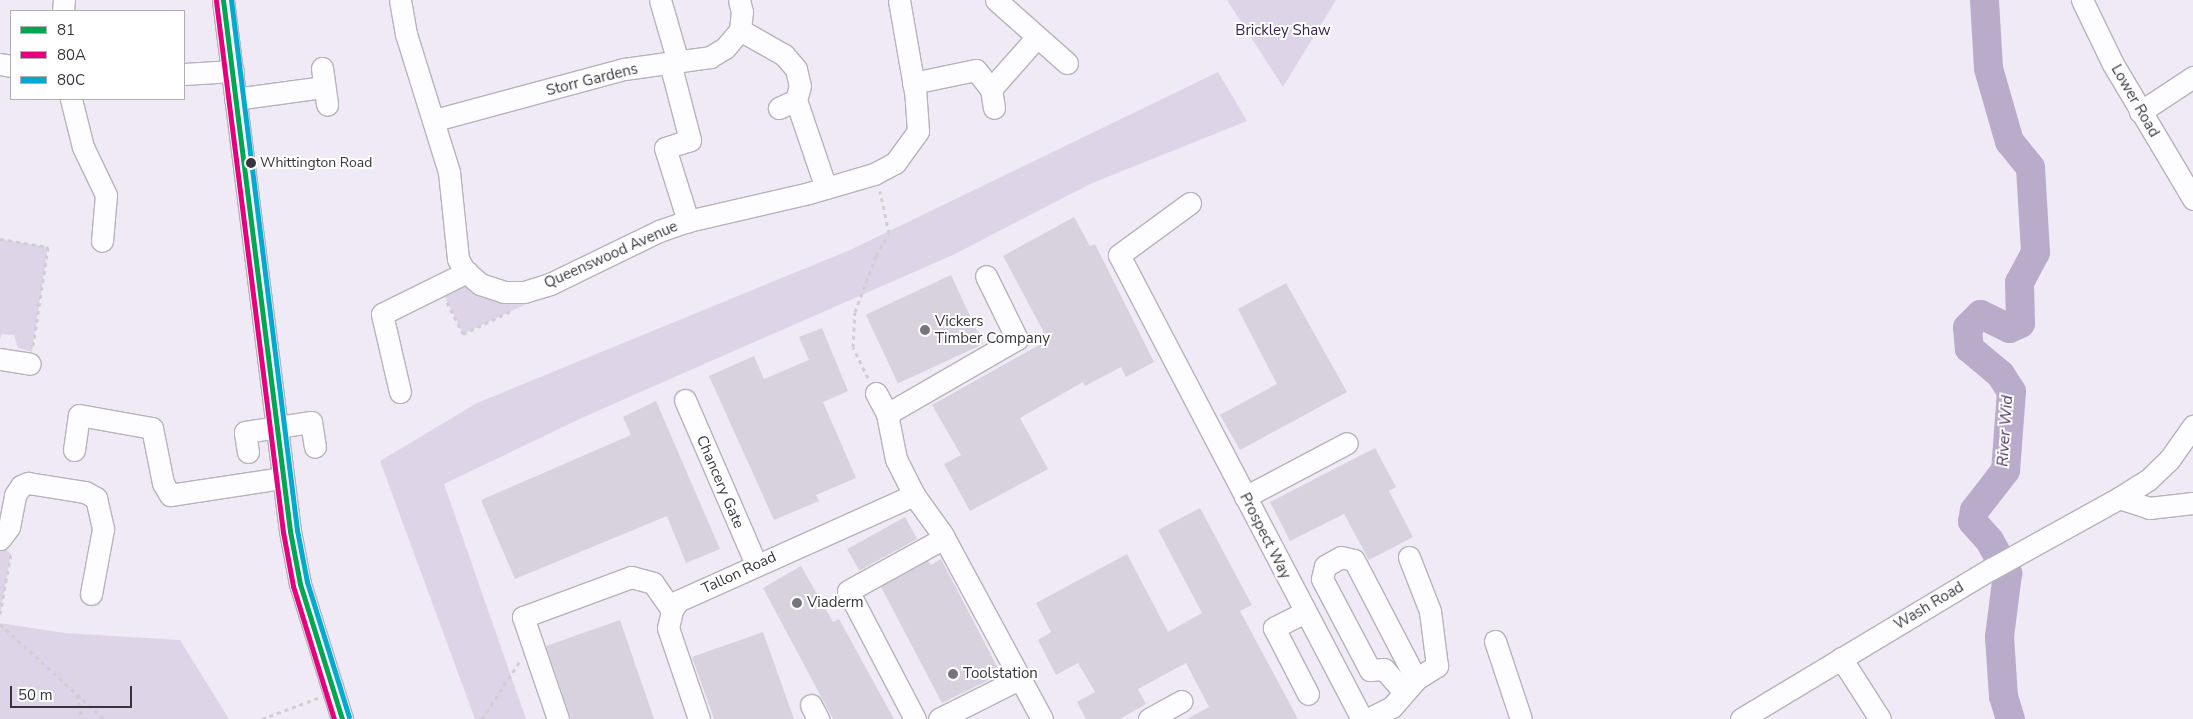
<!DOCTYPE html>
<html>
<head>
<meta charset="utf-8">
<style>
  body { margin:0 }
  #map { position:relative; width:2193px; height:719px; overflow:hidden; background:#f0eaf6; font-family:"Nunito Sans",sans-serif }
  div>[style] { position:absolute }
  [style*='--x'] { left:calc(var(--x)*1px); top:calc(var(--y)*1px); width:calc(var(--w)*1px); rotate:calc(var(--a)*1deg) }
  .green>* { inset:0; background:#ddd5e7 }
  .river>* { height:29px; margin:-14.5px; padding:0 14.5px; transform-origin:14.5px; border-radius:14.5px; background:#b9acca }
  .building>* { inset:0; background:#d8d2df; transform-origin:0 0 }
  .path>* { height:3px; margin-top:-1.5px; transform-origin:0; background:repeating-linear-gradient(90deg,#d0ced2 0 4px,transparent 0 8px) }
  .roads { filter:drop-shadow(1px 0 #b7b2bb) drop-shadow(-1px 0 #b7b2bb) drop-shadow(0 1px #b7b2bb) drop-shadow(0 -1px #b7b2bb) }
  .minor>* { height:21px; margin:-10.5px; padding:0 10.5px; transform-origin:10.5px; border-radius:10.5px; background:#fdfcfe }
  .bus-1>* { height:5px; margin:-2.5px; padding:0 2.5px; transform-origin:2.5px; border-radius:2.5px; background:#00a651 }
  .bus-2>* { height:5px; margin:-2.5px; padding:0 2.5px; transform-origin:2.5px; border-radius:2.5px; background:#e5007d }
  .bus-3>* { height:5px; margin:-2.5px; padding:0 2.5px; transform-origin:2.5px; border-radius:2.5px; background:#00a9ce }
  .dots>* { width:14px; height:14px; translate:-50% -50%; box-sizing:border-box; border:2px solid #fff; border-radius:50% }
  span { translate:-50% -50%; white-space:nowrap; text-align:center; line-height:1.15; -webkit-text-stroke:4px #fff; paint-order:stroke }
  .bus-label { font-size:14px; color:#38353d }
  .left { translate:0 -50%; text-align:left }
  .park-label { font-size:15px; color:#3a2152 }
  .street-label { font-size:15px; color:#38353d }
  .poi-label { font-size:15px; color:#38353d }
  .water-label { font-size:16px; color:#482f61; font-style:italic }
  .legend { position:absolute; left:10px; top:10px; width:175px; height:90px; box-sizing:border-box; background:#fff; border:1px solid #afaeb1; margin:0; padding:6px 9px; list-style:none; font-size:15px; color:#38353d }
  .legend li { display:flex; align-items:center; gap:10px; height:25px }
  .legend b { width:25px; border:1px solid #afaeb1 }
  .scale { position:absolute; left:10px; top:686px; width:122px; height:22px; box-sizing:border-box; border:2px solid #38353d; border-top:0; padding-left:6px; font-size:15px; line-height:18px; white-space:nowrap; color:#38353d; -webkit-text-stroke:4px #fff; paint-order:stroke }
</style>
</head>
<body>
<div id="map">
  <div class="green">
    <i style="clip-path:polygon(1227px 0,1336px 0,1283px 87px)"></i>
    <i style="clip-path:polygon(1218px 72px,1247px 121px,1090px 184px,955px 254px,586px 416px,444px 484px,526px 719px,475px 719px,380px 461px,477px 403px,850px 250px)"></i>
    <i style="clip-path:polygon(0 239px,48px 247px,32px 352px,18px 348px,14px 335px,2px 334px,0 339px)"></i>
    <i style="clip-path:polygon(462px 282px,491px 300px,537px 299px,463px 334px,442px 291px)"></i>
    <i style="clip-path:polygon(0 544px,11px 554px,0 614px)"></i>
    <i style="clip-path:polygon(0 623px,64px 633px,180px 640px,229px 719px,0 719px)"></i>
  </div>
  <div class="river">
    <i style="--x:1984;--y:0;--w:68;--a:86.6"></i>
    <i style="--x:1988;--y:68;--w:76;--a:74"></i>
    <i style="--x:2009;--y:141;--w:33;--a:51"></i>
    <i style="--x:2030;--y:167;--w:85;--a:86.6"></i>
    <i style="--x:2035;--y:252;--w:34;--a:118"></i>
    <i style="--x:2019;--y:282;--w:41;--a:88.6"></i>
    <i style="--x:2020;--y:323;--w:12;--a:156"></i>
    <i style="--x:2009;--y:328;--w:32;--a:-154"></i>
    <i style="--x:1980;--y:314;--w:18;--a:135"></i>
    <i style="--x:1967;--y:327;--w:21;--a:85"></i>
    <i style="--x:1969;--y:348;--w:40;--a:40"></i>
    <i style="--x:2000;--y:374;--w:20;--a:57"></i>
    <i style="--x:2011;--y:391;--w:79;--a:94.3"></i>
    <i style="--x:2005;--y:470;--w:51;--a:127.8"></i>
    <i style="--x:1974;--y:510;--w:11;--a:100"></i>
    <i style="--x:1972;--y:521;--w:25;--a:48"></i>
    <i style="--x:1989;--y:540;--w:38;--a:61"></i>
    <i style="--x:2007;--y:573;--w:64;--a:97.2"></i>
    <i style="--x:1999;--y:636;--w:60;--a:86.2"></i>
    <i style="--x:2003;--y:696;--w:24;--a:73"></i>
  </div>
  <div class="building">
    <i style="clip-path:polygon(1074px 217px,1090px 246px,1095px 244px,1154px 362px,1126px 377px,1121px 367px,1085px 386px,1083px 382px,1020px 418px,1048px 469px,970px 511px,944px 464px,961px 455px,932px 405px,1048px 340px,1003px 256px)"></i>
    <i style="left:951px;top:275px;width:76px;height:94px;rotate:65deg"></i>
    <i style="clip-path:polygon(1286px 283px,1347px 392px,1240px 450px,1220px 415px,1277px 384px,1238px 309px)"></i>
    <i style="clip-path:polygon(822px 328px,848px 391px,823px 402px,856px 478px,816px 495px,819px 501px,774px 520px,709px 376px,754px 356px,764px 379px,809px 360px,799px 337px)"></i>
    <i style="clip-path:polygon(656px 401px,720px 549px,686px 563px,667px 516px,515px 579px,481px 500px,631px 435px,623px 417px)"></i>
    <i style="clip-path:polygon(1375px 448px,1396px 487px,1389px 491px,1413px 537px,1369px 560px,1344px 514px,1290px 541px,1270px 502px)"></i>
    <i style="clip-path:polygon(1200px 508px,1252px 605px,1240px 611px,1298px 719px,1187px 719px,1209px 707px,1186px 663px,1138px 689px,1146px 704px,1120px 719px,1086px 719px,1077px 702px,1095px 692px,1078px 663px,1056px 675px,1038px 640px,1051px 632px,1036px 603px,1127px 554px,1168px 632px,1202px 613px,1158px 530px)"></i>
    <i style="left:905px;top:517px;width:25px;height:66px;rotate:61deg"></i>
    <i style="clip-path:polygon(941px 559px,1001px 674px,942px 703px,881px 587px,928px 561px,931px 565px)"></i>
    <i style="clip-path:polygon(801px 566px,833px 622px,839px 619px,894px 719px,833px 719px,763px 588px)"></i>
    <i style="clip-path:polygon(620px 620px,654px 719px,571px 719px,546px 646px)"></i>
    <i style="clip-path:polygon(763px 632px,794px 719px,714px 719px,692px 657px)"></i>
  </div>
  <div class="path">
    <i style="--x:0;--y:239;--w:49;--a:9.5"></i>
    <i style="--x:48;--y:247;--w:100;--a:98.6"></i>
    <i style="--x:447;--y:302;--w:36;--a:63"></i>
    <i style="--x:463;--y:334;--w:53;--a:-25.6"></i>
    <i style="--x:868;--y:378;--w:34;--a:-116"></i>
    <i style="--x:853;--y:347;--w:35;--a:-87"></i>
    <i style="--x:855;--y:312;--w:60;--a:-69.4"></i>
    <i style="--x:876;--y:256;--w:26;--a:-61"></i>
    <i style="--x:889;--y:233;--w:43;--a:-102.1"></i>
    <i style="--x:0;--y:614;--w:61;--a:-79.6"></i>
    <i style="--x:0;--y:624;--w:141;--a:42.4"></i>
    <i style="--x:77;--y:695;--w:25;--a:78"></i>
    <i style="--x:262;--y:719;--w:60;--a:-20.6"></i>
    <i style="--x:482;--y:719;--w:69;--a:-56.8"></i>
  </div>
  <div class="roads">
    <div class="minor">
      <i style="--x:223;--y:0;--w:535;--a:82.81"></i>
      <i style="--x:290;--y:531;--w:54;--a:79.3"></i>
      <i style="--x:300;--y:584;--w:141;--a:72.7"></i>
      <i style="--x:400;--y:0;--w:35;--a:80"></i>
      <i style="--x:406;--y:34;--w:145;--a:72.7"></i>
      <i style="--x:449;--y:172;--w:87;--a:84.1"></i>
      <i style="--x:458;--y:259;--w:13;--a:61"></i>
      <i style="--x:464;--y:270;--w:21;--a:41"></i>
      <i style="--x:480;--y:284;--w:25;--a:18"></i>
      <i style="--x:504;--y:292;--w:20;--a:0"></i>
      <i style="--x:524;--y:292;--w:27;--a:-17"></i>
      <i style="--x:550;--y:284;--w:121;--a:-25.9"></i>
      <i style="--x:659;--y:231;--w:31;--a:-19"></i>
      <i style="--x:688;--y:221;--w:124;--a:-13"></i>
      <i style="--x:809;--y:193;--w:68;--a:-16.3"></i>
      <i style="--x:874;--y:174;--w:24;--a:-28"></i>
      <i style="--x:895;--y:163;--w:39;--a:-54"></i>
      <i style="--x:918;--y:131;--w:39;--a:-94"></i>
      <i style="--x:915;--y:92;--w:93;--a:-99.9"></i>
      <i style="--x:660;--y:0;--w:65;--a:73.8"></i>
      <i style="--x:996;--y:0;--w:95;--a:41.6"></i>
      <i style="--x:2082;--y:0;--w:71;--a:64.2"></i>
      <i style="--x:2113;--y:64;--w:157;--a:59.3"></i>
      <i style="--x:63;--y:11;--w:11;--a:-85"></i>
      <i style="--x:740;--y:30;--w:51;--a:29.6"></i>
      <i style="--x:784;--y:55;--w:18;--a:49"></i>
      <i style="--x:796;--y:69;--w:17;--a:77"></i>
      <i style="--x:800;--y:86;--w:15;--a:106"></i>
      <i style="--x:796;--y:100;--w:19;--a:155"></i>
      <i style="--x:670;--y:63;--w:80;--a:75.4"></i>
      <i style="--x:690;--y:140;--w:26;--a:162"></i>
      <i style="--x:665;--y:148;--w:77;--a:72.5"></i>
      <i style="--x:0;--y:64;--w:11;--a:10"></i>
      <i style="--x:322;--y:68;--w:37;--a:82"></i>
      <i style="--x:184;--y:74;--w:49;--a:-3.5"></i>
      <i style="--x:913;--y:83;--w:64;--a:-11.7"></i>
      <i style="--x:976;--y:70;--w:24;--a:52"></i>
      <i style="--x:991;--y:89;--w:69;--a:-48.5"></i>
      <i style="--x:991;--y:89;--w:19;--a:81"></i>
      <i style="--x:71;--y:99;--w:49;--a:76"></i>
      <i style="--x:83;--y:147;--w:53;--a:64.4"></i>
      <i style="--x:106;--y:195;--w:46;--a:95"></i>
      <i style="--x:235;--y:99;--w:90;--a:-7.7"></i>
      <i style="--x:796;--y:100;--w:93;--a:71.2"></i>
      <i style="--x:2140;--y:112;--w:64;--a:-33.4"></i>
      <i style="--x:435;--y:120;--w:196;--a:-15.1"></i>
      <i style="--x:624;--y:69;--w:87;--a:-7.9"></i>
      <i style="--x:710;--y:57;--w:17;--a:-31"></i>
      <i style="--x:725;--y:48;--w:23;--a:-50"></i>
      <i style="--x:740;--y:30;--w:18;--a:-84"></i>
      <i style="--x:742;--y:12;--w:12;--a:-104"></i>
      <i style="--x:1190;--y:203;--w:88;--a:143.8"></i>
      <i style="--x:1119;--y:255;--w:524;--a:62.36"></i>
      <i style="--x:0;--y:359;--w:30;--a:9"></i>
      <i style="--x:400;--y:392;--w:80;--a:-103"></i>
      <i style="--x:382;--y:314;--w:95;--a:-26.3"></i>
      <i style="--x:876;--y:393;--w:24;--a:62"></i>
      <i style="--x:887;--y:414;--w:46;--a:78.7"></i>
      <i style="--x:896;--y:459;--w:40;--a:63.4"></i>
      <i style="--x:685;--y:400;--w:179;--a:66.6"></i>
      <i style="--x:887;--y:414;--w:150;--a:-30"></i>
      <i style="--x:1017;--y:339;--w:70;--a:-116.2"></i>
      <i style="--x:74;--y:450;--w:35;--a:-82"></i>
      <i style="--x:79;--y:415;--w:74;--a:10.1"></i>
      <i style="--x:152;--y:428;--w:56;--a:78.7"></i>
      <i style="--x:163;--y:483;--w:14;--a:60"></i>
      <i style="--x:170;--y:495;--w:114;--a:-8.6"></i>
      <i style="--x:248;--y:452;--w:20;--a:-99"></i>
      <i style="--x:245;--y:432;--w:67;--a:-8.6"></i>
      <i style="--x:311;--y:422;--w:25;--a:81"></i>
      <i style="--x:1245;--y:497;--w:115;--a:-27.9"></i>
      <i style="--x:2119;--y:498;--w:32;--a:18"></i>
      <i style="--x:2149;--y:508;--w:44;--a:-6.5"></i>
      <i style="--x:0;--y:539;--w:15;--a:-53"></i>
      <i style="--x:9;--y:527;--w:33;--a:-79"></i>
      <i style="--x:15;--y:495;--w:11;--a:-56"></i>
      <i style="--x:21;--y:486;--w:8;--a:-23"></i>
      <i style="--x:28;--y:483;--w:58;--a:9"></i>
      <i style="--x:85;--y:492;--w:13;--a:29"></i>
      <i style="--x:96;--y:498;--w:32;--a:77"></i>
      <i style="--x:103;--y:529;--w:66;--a:100.5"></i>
      <i style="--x:1305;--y:612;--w:35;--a:153"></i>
      <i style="--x:1274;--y:628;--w:74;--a:62.7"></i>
      <i style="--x:1495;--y:641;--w:82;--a:71.6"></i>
      <i style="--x:1841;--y:658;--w:72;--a:57.4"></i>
      <i style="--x:1404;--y:692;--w:30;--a:-131"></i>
      <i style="--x:1384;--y:669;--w:14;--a:176"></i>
      <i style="--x:1370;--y:670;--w:103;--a:-117.8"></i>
      <i style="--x:1322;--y:579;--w:13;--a:-77"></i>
      <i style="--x:1325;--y:566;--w:18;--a:-29"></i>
      <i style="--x:1341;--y:557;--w:13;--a:13"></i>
      <i style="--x:1354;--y:560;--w:134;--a:62.5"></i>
      <i style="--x:811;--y:705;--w:16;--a:63"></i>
      <i style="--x:558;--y:719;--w:108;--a:-108.9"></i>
      <i style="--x:523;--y:617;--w:115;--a:-20.3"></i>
      <i style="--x:631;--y:577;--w:23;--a:15"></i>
      <i style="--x:653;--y:583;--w:33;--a:55"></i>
      <i style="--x:699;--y:719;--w:96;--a:-108.8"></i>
      <i style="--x:668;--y:628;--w:18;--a:-77"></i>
      <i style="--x:672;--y:610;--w:11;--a:-56"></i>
      <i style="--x:678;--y:601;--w:259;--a:-24.2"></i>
      <i style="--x:914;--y:495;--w:48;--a:54.3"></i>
      <i style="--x:942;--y:534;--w:210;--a:61.6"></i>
      <i style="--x:915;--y:719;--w:144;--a:-117.6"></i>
      <i style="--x:848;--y:591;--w:110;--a:-28.9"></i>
      <i style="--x:939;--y:719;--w:89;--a:-26.6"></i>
      <i style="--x:1149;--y:719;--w:37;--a:-29"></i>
      <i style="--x:1368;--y:719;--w:27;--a:-27"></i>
      <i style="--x:1392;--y:707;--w:37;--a:-49"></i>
      <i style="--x:1416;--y:679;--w:25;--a:-32"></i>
      <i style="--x:1437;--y:666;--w:55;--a:-97.3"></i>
      <i style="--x:1430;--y:611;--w:58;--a:-111.3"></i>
      <i style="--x:1741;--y:719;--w:292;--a:-31"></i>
      <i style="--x:1991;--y:569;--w:146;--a:-29"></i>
      <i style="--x:2119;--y:498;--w:34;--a:-32"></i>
      <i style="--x:2148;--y:480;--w:29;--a:-44"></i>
      <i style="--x:2169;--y:460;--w:42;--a:-54.8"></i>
    </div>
  </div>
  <div class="bus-1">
    <i style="--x:223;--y:0;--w:535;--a:82.81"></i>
    <i style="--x:290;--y:531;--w:54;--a:79.3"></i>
    <i style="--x:300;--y:584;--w:141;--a:72.7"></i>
  </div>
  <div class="bus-2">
    <i style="--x:216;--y:1;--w:535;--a:82.81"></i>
    <i style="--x:283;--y:532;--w:55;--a:79.5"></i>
    <i style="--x:293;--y:586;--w:139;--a:72.9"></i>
  </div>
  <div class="bus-3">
    <i style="--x:231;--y:0;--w:534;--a:82.9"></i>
    <i style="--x:297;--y:530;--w:53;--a:79.1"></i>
    <i style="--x:307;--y:582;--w:141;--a:72.7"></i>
  </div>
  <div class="dots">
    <i style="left:251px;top:163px;background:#38353d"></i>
    <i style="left:925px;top:330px;background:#78747e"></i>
    <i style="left:797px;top:603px;background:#78747e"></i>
    <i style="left:953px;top:674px;background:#78747e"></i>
  </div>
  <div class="bus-label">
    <span class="left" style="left:260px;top:163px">Whittington Road</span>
  </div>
  <div class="park-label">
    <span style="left:1283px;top:31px">Brickley Shaw</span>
  </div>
  <div class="street-label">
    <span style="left:592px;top:80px;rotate:-14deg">Storr Gardens</span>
    <span style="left:2135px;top:101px;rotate:60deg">Lower Road</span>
    <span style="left:611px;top:255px;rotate:-24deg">Queenswood Avenue</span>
    <span style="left:720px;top:482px;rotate:67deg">Chancery Gate</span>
    <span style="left:1265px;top:536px;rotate:63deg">Prospect Way</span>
    <span style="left:739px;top:573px;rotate:-25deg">Tallon Road</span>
    <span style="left:1929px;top:606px;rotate:-31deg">Wash Road</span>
  </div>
  <div class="poi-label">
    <span class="left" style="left:935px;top:330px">Vickers<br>Timber Company</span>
    <span class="left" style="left:807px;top:603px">Viaderm</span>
    <span class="left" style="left:963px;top:674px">Toolstation</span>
  </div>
  <div class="water-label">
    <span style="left:2005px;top:431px;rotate:-86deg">River Wid</span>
  </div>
  <ul class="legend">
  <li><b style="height:6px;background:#00a651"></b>81</li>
  <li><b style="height:6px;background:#e5007d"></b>80A</li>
  <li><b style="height:6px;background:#00a9ce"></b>80C</li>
  </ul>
  <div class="scale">50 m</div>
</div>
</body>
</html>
